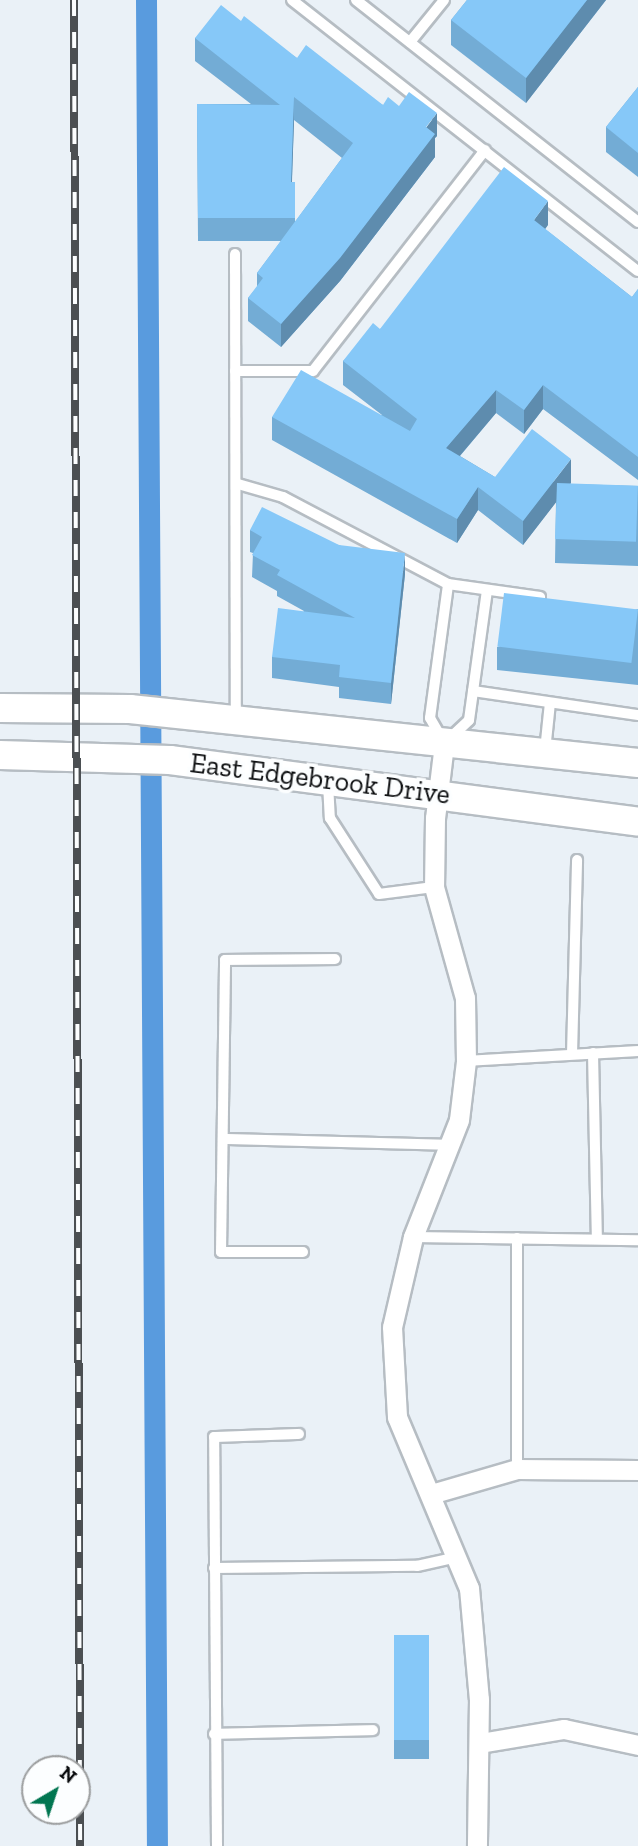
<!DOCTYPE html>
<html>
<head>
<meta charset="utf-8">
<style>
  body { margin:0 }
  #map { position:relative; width:638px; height:1846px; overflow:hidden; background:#eaf1f7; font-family:"Zilla Slab",serif }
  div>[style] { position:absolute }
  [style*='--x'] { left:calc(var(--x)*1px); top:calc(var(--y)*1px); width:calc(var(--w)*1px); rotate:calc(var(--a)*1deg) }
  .canal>* { height:21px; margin:-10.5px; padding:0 10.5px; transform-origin:10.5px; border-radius:10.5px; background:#599bde }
  .roads { filter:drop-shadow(2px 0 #b6bdc3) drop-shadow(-2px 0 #b6bdc3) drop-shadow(0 2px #b6bdc3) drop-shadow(0 -2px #b6bdc3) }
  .lane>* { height:10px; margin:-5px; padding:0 5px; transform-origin:5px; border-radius:5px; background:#fff }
  .street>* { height:19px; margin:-9.5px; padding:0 9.5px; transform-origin:9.5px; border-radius:9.5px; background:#fff }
  .secondary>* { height:28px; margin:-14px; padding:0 14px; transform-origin:14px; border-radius:14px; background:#fff }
  .rail>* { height:8px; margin-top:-4px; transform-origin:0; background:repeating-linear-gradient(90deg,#fcfeff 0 16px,#4b4f52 0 32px); box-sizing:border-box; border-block:2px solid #4b4f52 }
  .wall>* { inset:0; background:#73acd5; transform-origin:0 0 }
  .shaded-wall>* { inset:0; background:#5e8cae }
  .building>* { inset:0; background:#86c8f8; transform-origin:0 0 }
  span { translate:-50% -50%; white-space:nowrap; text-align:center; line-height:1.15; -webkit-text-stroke:7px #fcfeff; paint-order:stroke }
  .street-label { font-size:28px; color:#0b0d0f }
  .north { position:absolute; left:21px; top:1755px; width:70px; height:70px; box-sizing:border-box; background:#fcfeff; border:2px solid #9c9e9f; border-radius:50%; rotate:39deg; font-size:19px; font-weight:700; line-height:28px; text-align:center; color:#0b0d0f }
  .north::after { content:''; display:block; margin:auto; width:24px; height:32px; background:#017651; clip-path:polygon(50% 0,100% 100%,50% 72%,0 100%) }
</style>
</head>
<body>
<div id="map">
  <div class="canal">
    <i style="--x:146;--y:0;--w:1846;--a:89.66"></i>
  </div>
  <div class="roads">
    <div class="lane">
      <i style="--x:292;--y:0;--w:439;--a:38.1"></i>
      <i style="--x:356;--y:0;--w:359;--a:38.2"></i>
      <i style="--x:410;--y:42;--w:54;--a:-51"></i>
      <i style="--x:235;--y:254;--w:465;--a:89.9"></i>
      <i style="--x:235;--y:371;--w:78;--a:0"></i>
      <i style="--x:313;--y:371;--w:280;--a:-52.1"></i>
      <i style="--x:238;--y:484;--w:47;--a:16.1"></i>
      <i style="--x:283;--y:497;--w:187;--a:27.8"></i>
      <i style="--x:448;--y:584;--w:93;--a:8"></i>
      <i style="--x:473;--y:691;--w:167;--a:8.3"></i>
      <i style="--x:441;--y:737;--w:22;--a:-120"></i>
      <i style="--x:430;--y:718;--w:135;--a:-82.3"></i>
      <i style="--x:450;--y:738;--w:26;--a:-43"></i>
      <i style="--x:469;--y:720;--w:130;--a:-82.1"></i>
      <i style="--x:545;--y:751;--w:48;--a:-84.1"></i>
      <i style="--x:328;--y:783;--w:35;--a:87"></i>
      <i style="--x:330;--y:818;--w:90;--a:57.2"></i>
      <i style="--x:379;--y:894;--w:55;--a:-7.3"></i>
      <i style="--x:593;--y:1053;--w:186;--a:88.8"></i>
      <i style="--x:572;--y:1054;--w:194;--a:-88.5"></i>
      <i style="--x:466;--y:1061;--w:172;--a:-3.3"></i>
      <i style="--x:223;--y:1139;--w:227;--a:1.5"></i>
      <i style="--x:413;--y:1237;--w:225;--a:0.8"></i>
      <i style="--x:303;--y:1252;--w:82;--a:180"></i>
      <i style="--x:221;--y:1252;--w:292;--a:-89.2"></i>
      <i style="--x:225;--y:960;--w:110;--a:-0.5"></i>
      <i style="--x:517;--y:1469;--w:231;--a:-90"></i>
      <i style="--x:214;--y:1568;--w:203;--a:-0.6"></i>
      <i style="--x:417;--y:1566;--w:42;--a:-12.4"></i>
      <i style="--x:214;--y:1734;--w:159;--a:-1.4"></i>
      <i style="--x:217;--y:1846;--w:409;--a:-90.4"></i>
      <i style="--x:214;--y:1437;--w:85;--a:-2"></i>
    </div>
    <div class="street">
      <i style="--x:444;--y:744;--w:75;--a:96.9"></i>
      <i style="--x:435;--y:818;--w:69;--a:90.8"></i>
      <i style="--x:434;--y:887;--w:115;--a:74.4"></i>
      <i style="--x:465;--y:998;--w:63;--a:89.1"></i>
      <i style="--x:466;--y:1061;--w:59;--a:96.8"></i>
      <i style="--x:459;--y:1120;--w:126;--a:111.5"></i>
      <i style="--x:413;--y:1237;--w:92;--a:103.1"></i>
      <i style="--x:392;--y:1327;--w:90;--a:86.8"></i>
      <i style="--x:397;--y:1417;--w:186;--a:67.2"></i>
      <i style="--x:469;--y:1588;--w:111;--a:84.9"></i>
      <i style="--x:479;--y:1699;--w:147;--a:90.8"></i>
      <i style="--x:431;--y:1494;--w:90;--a:-16.2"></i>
      <i style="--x:517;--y:1469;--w:121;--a:0.5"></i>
      <i style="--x:480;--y:1743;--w:85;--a:-9.5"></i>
      <i style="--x:564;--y:1729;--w:76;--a:12.2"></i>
    </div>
    <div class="secondary">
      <i style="--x:0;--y:708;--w:130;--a:0.4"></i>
      <i style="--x:130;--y:709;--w:511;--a:6.07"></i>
      <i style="--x:0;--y:755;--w:170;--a:1.7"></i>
      <i style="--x:170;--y:760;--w:472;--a:7.5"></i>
    </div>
  </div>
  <div class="rail">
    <i style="--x:74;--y:0;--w:1846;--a:89.81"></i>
  </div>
  <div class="wall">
    <i style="clip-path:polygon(467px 0,606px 0,526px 103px,451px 45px,451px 20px)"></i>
    <i style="clip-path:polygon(evenodd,241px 21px,297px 58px,383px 105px,437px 136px,435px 138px,435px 157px,340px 281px,281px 347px,248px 321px,248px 298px,257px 287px,257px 273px,281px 241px,198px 241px,197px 104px,251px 104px,195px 61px,195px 38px,241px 21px,294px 120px,342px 158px,295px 222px,295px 182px,292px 182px,294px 120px)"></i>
    <i style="clip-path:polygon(638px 87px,638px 177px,606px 152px,606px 127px)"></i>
    <i style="clip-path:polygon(548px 225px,545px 229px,632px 297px,638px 289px,638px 480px,543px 409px,524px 434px,496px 413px,460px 456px,495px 477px,571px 483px,570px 484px,638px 486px,638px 566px,555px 563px,556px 502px,523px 545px,478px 510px,457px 543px,272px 440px,272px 417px,382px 415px,343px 385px,343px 361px,380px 329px)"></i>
    <i style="clip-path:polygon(250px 530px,339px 545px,405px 574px,391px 704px,339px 698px,339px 687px,272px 678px,272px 657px,304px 611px,277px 596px,277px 591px,252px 577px,253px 553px,250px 552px)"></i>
    <i style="clip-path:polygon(638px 609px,638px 685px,497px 670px,497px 647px)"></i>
    <i style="left:394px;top:1635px;width:35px;height:124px"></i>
  </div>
  <div class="shaded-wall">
    <i style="clip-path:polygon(587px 0,606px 0,526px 103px,526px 78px)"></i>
    <i style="clip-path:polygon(294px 97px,294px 120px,291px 205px,291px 182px)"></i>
    <i style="clip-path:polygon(437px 113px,437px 136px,435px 138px,435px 157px,340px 281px,281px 347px,281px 324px)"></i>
    <i style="clip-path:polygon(548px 201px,548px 225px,534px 244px,534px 220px)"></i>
    <i style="clip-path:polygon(543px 385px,543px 409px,524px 434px,524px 410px)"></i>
    <i style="clip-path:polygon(496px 390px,496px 413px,446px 472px,446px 448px)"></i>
    <i style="clip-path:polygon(571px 459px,571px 483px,523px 545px,523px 521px)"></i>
    <i style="clip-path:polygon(478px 487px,478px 510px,457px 543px,457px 519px)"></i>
    <i style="clip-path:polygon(405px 553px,405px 574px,391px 704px,391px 683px)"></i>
  </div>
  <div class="building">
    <i style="clip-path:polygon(467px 0,587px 0,526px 78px,451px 20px)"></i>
    <i style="clip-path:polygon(221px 5px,241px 21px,244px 16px,297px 58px,306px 45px,383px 105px,388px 97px,399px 106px,409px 92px,437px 113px,426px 127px,435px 134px,340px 258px,281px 324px,248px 298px,263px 278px,257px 273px,353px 143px,294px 97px,291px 182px,295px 182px,295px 218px,198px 218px,197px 104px,280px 105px,195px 38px)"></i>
    <i style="clip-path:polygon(638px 87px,638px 153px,606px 127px)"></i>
    <i style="clip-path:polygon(504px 167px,548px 201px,534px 220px,632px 297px,638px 289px,638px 457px,543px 385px,524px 410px,496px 390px,446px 448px,495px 477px,532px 429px,571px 459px,523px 521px,478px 487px,457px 519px,272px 417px,301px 370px,410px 431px,417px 419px,343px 361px,373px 323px,380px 329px)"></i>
    <i style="left:557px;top:483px;width:81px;height:56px;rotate:2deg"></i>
    <i style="clip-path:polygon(262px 507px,339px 545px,405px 553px,391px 683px,339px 677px,340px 665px,272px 657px,278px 608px,355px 618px,277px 575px,280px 570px,252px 555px,262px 537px,250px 530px)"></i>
    <i style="left:504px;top:593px;width:135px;height:54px;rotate:7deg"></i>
    <i style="left:394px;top:1635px;width:35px;height:105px"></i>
  </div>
  <div class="street-label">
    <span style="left:320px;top:779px;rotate:7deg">East Edgebrook Drive</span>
  </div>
  <div class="north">N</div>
</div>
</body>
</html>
